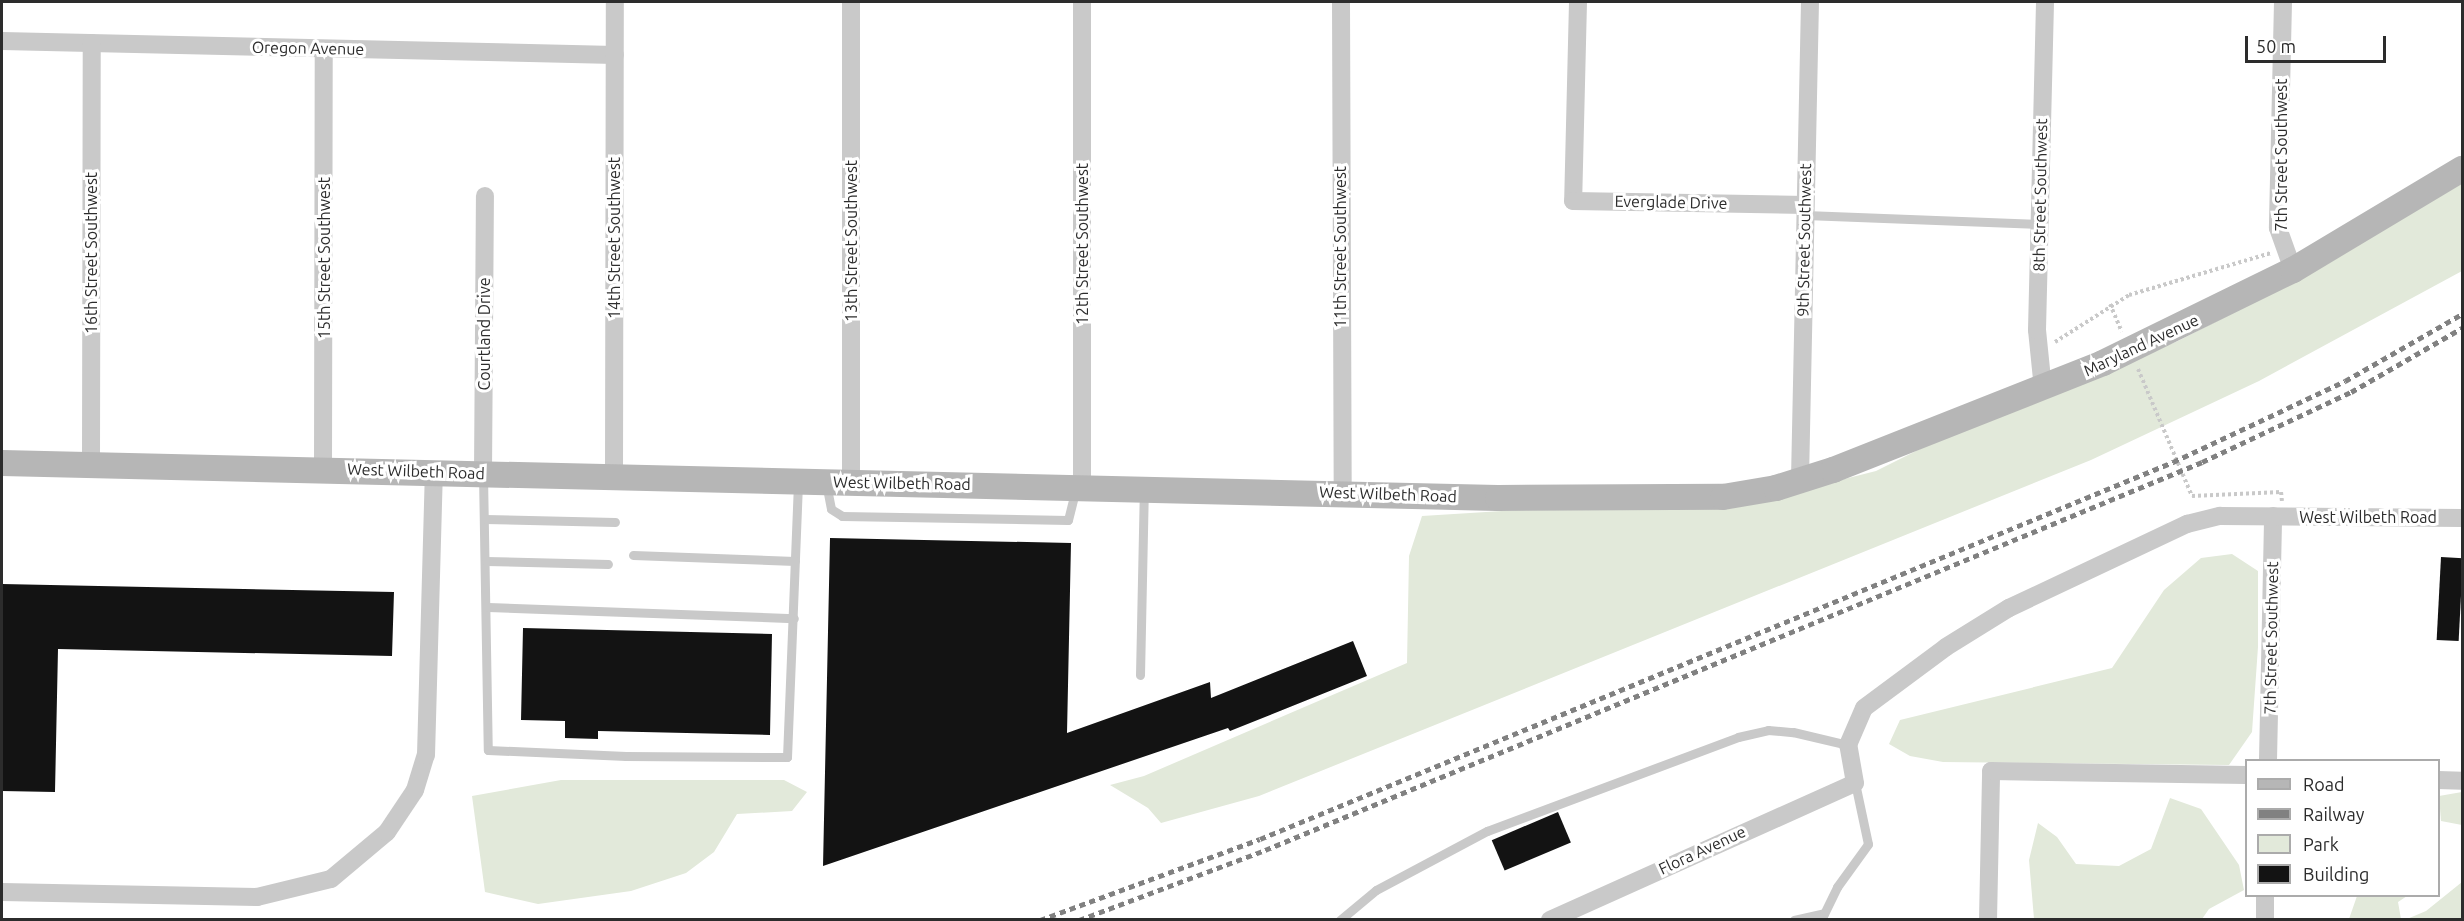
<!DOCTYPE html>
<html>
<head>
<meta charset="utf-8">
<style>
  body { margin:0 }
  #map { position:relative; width:2464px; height:921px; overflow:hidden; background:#fff; font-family:Ubuntu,sans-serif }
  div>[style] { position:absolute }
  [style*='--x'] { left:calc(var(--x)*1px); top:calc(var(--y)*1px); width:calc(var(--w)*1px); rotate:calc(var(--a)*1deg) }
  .green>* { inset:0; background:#e2e9da }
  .building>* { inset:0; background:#131313; transform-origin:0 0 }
  .path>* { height:4px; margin-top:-2px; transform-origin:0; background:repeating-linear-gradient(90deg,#c9c9c9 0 3px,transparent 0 6px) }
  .service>* { height:9px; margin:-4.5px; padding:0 4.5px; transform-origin:4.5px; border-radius:4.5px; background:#c9c9c9 }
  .minor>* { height:18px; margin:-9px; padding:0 9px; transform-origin:9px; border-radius:9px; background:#c9c9c9 }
  .secondary>* { height:26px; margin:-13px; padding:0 13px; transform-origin:13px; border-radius:13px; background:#b6b6b6 }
  .rail>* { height:4.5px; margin-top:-2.25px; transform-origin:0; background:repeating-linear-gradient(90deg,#818181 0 6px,transparent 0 10.5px) }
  span { translate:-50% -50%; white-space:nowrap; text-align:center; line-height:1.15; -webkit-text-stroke:6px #fff; paint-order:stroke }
  .street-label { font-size:16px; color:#2c2c2c }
  .frame { position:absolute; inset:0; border:3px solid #2c2c2c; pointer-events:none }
  .legend { position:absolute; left:2245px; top:759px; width:195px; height:138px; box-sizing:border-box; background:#fff; border:2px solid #ababab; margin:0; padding:8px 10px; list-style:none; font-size:18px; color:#2c2c2c }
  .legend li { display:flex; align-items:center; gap:12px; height:30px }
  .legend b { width:30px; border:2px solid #ababab }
  .scale { position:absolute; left:2245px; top:36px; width:141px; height:27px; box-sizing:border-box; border:3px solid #2c2c2c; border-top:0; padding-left:8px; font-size:18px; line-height:21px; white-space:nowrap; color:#2c2c2c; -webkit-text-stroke:4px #fff; paint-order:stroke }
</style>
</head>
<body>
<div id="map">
  <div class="green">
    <i style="clip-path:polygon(2462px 180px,2462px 271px,2259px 381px,2091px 460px,1259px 796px,1161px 823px,1148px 808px,1110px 785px,1144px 776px,1407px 663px,1409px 556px,1422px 516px,1789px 493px,1876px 471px,1944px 437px,2178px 341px,2319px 269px)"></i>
    <i style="clip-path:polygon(2232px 554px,2258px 571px,2258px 647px,2252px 732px,2229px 765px,1943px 762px,1910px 756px,1889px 744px,1900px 720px,2112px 668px,2164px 590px,2201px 558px)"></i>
    <i style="clip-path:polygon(561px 780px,784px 780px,807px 792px,792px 811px,737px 814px,714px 852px,686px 873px,631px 891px,538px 904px,485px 892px,472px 796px)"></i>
    <i style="clip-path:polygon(2462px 792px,2462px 825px,2441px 821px,2439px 796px)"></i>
    <i style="clip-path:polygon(2170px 798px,2201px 809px,2239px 865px,2244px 890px,2209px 909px,2202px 919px,2034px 919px,2029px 860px,2038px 823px,2057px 837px,2076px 864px,2119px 866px,2151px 849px)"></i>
    <i style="clip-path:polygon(2462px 882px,2462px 919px,2407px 919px,2426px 911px)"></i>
    <i style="clip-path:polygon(2357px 896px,2407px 896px,2398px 902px,2401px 919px,2349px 919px)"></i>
  </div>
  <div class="building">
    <i style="clip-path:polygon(830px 538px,1071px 543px,1067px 733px,1210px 682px,1211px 698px,1353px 641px,1367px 676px,1230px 731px,1228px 728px,823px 866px)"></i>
    <i style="left:2441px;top:557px;width:22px;height:83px;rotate:3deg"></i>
    <i style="clip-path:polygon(2px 584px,394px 592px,392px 656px,58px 649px,55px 792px,2px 791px)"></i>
    <i style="clip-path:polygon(523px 628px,772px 634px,770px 735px,598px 731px,598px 739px,565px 738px,565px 721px,521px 720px)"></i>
    <i style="left:1558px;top:812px;width:33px;height:72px;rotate:67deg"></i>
  </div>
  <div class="path">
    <i style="--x:2110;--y:304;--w:30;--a:67"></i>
    <i style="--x:2055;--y:342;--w:88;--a:-32.4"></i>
    <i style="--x:2129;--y:295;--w:148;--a:-16.5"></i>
    <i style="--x:2138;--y:369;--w:138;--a:67"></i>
    <i style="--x:2192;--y:496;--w:89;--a:-2.6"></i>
    <i style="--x:2281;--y:492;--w:9;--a:84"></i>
  </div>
  <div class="service">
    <i style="--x:1805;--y:215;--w:234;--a:2.2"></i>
    <i style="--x:483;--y:475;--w:275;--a:89"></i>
    <i style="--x:488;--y:750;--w:138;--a:2.5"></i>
    <i style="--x:626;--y:756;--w:161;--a:0.4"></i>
    <i style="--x:787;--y:757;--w:273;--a:-87.7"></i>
    <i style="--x:826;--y:483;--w:26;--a:79"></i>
    <i style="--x:831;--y:509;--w:13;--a:32"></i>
    <i style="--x:842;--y:516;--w:226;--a:1"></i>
    <i style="--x:1068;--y:520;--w:33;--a:-76"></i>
    <i style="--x:485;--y:519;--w:130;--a:1.3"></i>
    <i style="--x:633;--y:555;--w:162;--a:2.1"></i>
    <i style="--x:486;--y:561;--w:122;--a:1.4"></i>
    <i style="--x:488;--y:607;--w:306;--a:2.1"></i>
    <i style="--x:1140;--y:675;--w:185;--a:-88.8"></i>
    <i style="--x:1340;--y:920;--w:47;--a:-39.8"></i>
    <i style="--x:1376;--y:890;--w:126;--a:-28"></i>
    <i style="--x:1487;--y:831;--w:268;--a:-20.5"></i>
    <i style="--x:1738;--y:737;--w:31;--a:-13"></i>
    <i style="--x:1768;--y:730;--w:25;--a:5"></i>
    <i style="--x:1793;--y:732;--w:57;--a:13.3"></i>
    <i style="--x:1794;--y:920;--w:31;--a:-13"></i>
    <i style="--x:1821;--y:920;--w:37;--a:-64"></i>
    <i style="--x:1837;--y:887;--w:53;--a:-54.2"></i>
    <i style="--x:1868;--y:844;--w:62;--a:-102"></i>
  </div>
  <div class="minor">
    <i style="--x:1341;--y:2;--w:491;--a:89.8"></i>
    <i style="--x:1578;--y:2;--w:199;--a:91.4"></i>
    <i style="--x:1573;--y:201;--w:232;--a:1"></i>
    <i style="--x:2283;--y:2;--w:226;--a:91.3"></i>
    <i style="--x:2278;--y:228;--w:45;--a:70.3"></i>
    <i style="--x:2;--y:41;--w:613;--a:1.31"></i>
    <i style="--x:2043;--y:389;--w:59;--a:-95.8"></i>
    <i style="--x:2037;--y:330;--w:328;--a:-88.6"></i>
    <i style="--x:91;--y:463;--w:420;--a:-89.9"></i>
    <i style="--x:323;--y:468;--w:419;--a:-89.9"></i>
    <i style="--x:483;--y:473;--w:277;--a:-89.6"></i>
    <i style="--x:614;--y:475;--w:473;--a:-89.9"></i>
    <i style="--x:1800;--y:479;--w:477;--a:-88.8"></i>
    <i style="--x:851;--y:481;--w:479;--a:-90"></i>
    <i style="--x:1082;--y:486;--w:484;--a:-90"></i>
    <i style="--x:2268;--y:760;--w:244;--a:-88.8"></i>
    <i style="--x:2438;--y:780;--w:24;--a:2"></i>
    <i style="--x:2;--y:892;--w:255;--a:1.1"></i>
    <i style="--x:257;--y:897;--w:76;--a:-13.7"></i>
    <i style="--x:331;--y:879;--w:73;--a:-40"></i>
    <i style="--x:387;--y:832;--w:50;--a:-56.3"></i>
    <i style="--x:415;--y:790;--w:37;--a:-73"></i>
    <i style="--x:426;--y:755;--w:284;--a:-88.4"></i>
    <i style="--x:1550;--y:920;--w:334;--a:-24.2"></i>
    <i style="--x:1855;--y:783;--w:39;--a:-100"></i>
    <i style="--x:1848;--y:745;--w:40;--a:-66.6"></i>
    <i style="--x:1864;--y:708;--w:102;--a:-36.6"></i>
    <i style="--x:1946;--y:647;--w:74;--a:-31.8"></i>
    <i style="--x:2009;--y:608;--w:197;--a:-25.3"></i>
    <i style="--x:2187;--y:524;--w:34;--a:-14"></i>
    <i style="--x:2220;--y:516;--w:242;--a:0.5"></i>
    <i style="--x:1988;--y:920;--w:149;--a:-88.8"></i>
    <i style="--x:1991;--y:771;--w:255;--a:0.9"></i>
    <i style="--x:2265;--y:920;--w:24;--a:-90"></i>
  </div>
  <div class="secondary">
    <i style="--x:2;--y:463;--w:1496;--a:1.34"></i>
    <i style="--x:1498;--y:498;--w:225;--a:-0.3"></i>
    <i style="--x:1723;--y:497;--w:54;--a:-9.6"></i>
    <i style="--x:1776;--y:488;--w:60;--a:-17.5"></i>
    <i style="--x:1833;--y:470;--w:290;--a:-21.6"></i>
    <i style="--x:2103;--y:363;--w:212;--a:-26.1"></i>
    <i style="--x:2293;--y:270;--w:197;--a:-30.9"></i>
  </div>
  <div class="rail">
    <i style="--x:1040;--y:920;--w:234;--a:-20.2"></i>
    <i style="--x:1260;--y:839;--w:988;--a:-22.44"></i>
    <i style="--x:2173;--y:462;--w:190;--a:-25.2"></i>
    <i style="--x:2345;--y:381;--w:135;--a:-29.8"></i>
    <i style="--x:1079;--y:920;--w:199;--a:-20.6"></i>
    <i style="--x:1265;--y:850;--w:1014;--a:-22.49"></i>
    <i style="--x:2202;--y:462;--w:165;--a:-25.2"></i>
    <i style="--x:2351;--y:392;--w:128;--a:-30"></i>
  </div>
  <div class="street-label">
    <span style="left:308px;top:48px;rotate:1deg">Oregon Avenue</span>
    <span style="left:2281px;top:155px;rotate:-90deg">7th Street Southwest</span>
    <span style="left:2040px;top:195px;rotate:-89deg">8th Street Southwest</span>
    <span style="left:1671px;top:202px;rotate:1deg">Everglade Drive</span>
    <span style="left:614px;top:238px;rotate:-90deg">14th Street Southwest</span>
    <span style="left:1804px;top:240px;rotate:-89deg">9th Street Southwest</span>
    <span style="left:851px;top:241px;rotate:-90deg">13th Street Southwest</span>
    <span style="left:1082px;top:244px;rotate:-90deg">12th Street Southwest</span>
    <span style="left:1340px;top:247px;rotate:-90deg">11th Street Southwest</span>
    <span style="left:91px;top:253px;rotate:-90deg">16th Street Southwest</span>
    <span style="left:324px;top:258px;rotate:-90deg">15th Street Southwest</span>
    <span style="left:484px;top:334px;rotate:-90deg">Courtland Drive</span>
    <span style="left:2141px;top:345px;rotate:-25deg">Maryland Avenue</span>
    <span style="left:416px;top:471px;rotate:2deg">West Wilbeth Road</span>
    <span style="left:902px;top:483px;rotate:1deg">West Wilbeth Road</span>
    <span style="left:1388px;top:494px;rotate:2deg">West Wilbeth Road</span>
    <span style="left:2368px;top:517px">West Wilbeth Road</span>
    <span style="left:2271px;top:638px;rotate:-89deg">7th Street Southwest</span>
    <span style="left:1702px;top:850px;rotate:-25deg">Flora Avenue</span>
  </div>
  <div class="frame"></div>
  <ul class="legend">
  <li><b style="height:8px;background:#b6b6b6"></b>Road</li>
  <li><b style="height:8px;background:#818181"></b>Railway</li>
  <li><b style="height:16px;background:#e2e9da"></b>Park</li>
  <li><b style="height:16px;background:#131313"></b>Building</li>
  </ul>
  <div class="scale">50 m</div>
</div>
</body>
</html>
